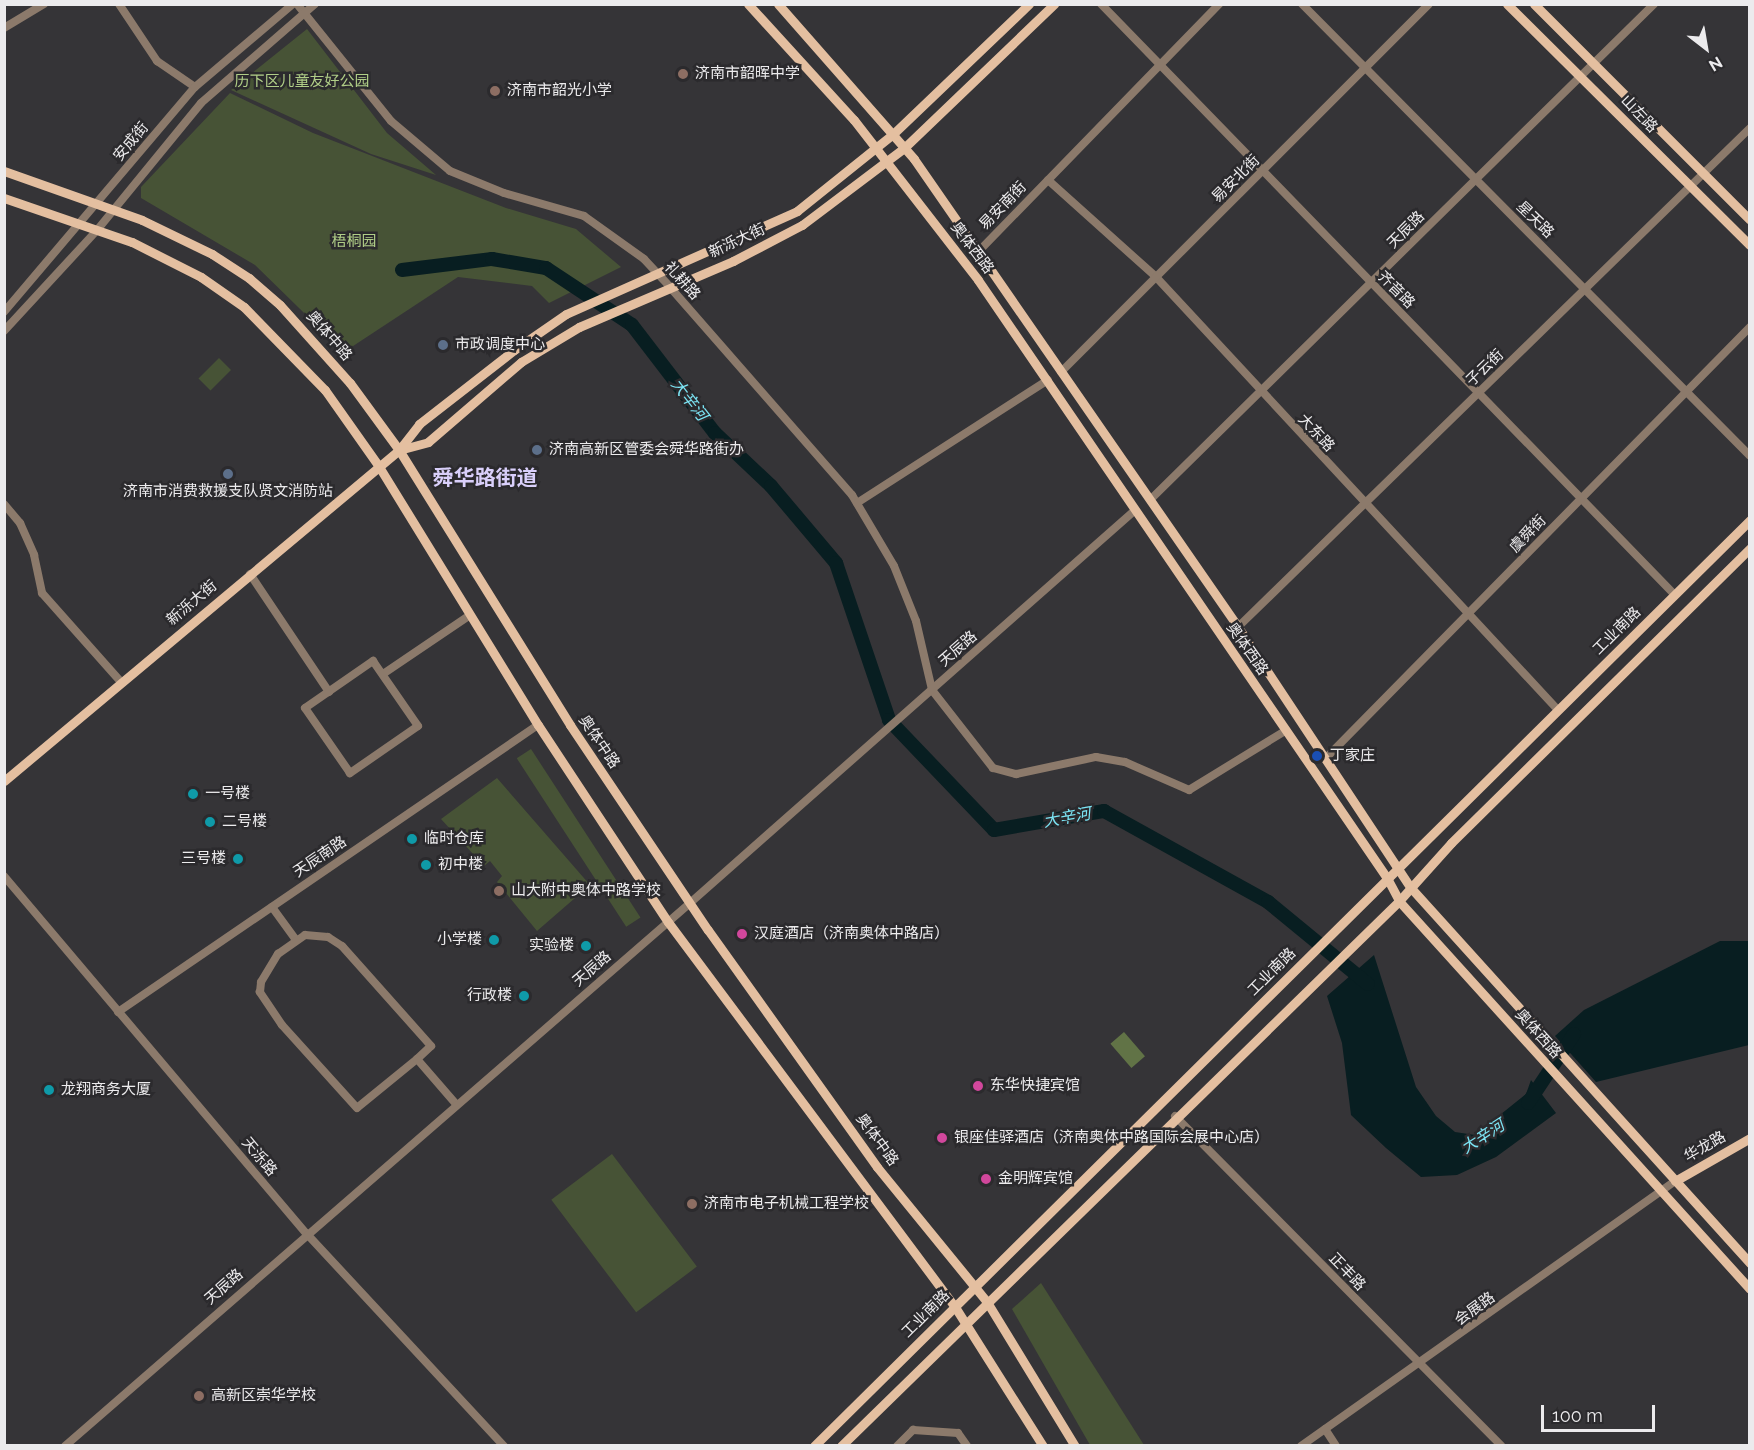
<!DOCTYPE html>
<html>
<head>
<meta charset="utf-8">
<style>
  body { margin:0 }
  #map { position:relative; width:1754px; height:1450px; overflow:hidden; background:#353437; font-family:Raleway,"Noto Sans SC",sans-serif }
  div>[style] { position:absolute }
  [style*='--x'] { left:calc(var(--x)*1px); top:calc(var(--y)*1px); width:calc(var(--w)*1px); rotate:calc(var(--a)*1deg) }
  .green>* { inset:0; background:#475336; transform-origin:0 0 }
  .forest>* { inset:0; background:#617346; transform-origin:0 0 }
  .water>* { inset:0; background:#081e21 }
  .river>* { height:14px; margin:-7px; padding:0 7px; transform-origin:7px; border-radius:7px; background:#081e21 }
  .minor>* { height:8px; margin:-4px; padding:0 4px; transform-origin:4px; border-radius:4px; background:#8c7a6b }
  .major>* { height:9px; margin:-4.5px; padding:0 4.5px; transform-origin:4.5px; border-radius:4.5px; background:#e4bfa0 }
  .dots>* { width:16px; height:16px; translate:-50% -50%; box-sizing:border-box; border:3px solid #2b2a2d; border-radius:50% }
  span { translate:-50% -50%; white-space:nowrap; text-align:center; line-height:1.15; -webkit-text-stroke:5px #2b2a2d; paint-order:stroke }
  .poi-label { font-size:15px; color:#ecebed }
  .left { translate:0 -50%; text-align:left }
  .right { translate:-100% -50%; text-align:right }
  .park-label { font-size:15px; color:#b0ce87 }
  .street-label { font-size:15px; color:#ecebed }
  .water-label { font-size:16px; color:#7ce5f5; font-style:italic }
  .district-label { font-size:21px; color:#d9cffa; font-weight:700 }
  .frame { position:absolute; inset:0; border:6px solid #ecebed; pointer-events:none }
  .north { position:absolute; left:1676px; top:18px; width:60px; height:60px; -webkit-text-stroke:4px #2b2a2d; paint-order:stroke; rotate:149deg; font-size:16px; font-weight:700; line-height:24px; text-align:center; color:#ecebed }
  .north::after { content:''; display:block; margin:auto; width:21px; height:27px; background:#ecebed; clip-path:polygon(50% 0,100% 100%,50% 72%,0 100%) }
  .scale { position:absolute; left:1541px; top:1405px; width:114px; height:27px; box-sizing:border-box; border:3px solid #ecebed; border-top:0; padding-left:8px; font-size:18px; line-height:21px; white-space:nowrap; color:#ecebed; -webkit-text-stroke:4px #2b2a2d; paint-order:stroke }
</style>
</head>
<body>
<div id="map">
  <div class="green">
    <i style="clip-path:polygon(307px 29px,387px 133px,436px 175px,371px 154px,231px 90px)"></i>
    <i style="clip-path:polygon(230px 93px,313px 133px,506px 208px,576px 229px,621px 267px,549px 303px,532px 286px,458px 277px,344px 352px,255px 265px,141px 198px,141px 187px)"></i>
    <i style="left:219px;top:358px;width:17px;height:29px;rotate:45deg"></i>
    <i style="left:531px;top:749px;width:201px;height:17px;rotate:57deg"></i>
    <i style="clip-path:polygon(497px 778px,590px 885px,537px 931px,497px 882px,502px 876px,490px 861px,484px 866px,441px 819px)"></i>
    <i style="left:612px;top:1154px;width:141px;height:76px;rotate:53deg"></i>
    <i style="clip-path:polygon(1041px 1283px,1144px 1445px,1090px 1445px,1012px 1309px)"></i>
  </div>
  <div class="forest">
    <i style="left:1124px;top:1032px;width:32px;height:18px;rotate:49deg"></i>
  </div>
  <div class="water">
    <i style="clip-path:polygon(1720px 941px,1749px 941px,1749px 1045px,1596px 1082px,1555px 1036px,1584px 1010px)"></i>
    <i style="clip-path:polygon(1374px 955px,1416px 1087px,1436px 1116px,1455px 1132px,1475px 1135px,1526px 1094px,1531px 1080px,1556px 1113px,1496px 1157px,1457px 1175px,1421px 1177px,1386px 1148px,1351px 1115px,1342px 1043px,1327px 996px)"></i>
  </div>
  <div class="river">
    <i style="--x:402;--y:270;--w:91;--a:-7"></i>
    <i style="--x:492;--y:259;--w:55;--a:9.5"></i>
    <i style="--x:546;--y:268;--w:103;--a:33.5"></i>
    <i style="--x:632;--y:325;--w:136;--a:52.5"></i>
    <i style="--x:715;--y:433;--w:77;--a:43.4"></i>
    <i style="--x:771;--y:486;--w:101;--a:49.8"></i>
    <i style="--x:836;--y:563;--w:166;--a:71.3"></i>
    <i style="--x:889;--y:720;--w:152;--a:46.3"></i>
    <i style="--x:994;--y:830;--w:112;--a:-9.8"></i>
    <i style="--x:1104;--y:811;--w:188;--a:29"></i>
    <i style="--x:1268;--y:902;--w:129;--a:39.4"></i>
    <i style="--x:1528;--y:1103;--w:83;--a:-56.3"></i>
  </div>
  <div class="minor">
    <i style="--x:119;--y:4;--w:69;--a:56.3"></i>
    <i style="--x:157;--y:61;--w:46;--a:34.4"></i>
    <i style="--x:297;--y:4;--w:150;--a:51.2"></i>
    <i style="--x:391;--y:121;--w:77;--a:40.3"></i>
    <i style="--x:450;--y:171;--w:58;--a:22.2"></i>
    <i style="--x:504;--y:193;--w:83;--a:16"></i>
    <i style="--x:584;--y:216;--w:74;--a:35.6"></i>
    <i style="--x:644;--y:259;--w:37;--a:47"></i>
    <i style="--x:669;--y:286;--w:278;--a:48.8"></i>
    <i style="--x:852;--y:495;--w:82;--a:59.4"></i>
    <i style="--x:894;--y:566;--w:59;--a:68.2"></i>
    <i style="--x:916;--y:621;--w:71;--a:76.9"></i>
    <i style="--x:932;--y:690;--w:99;--a:52"></i>
    <i style="--x:993;--y:768;--w:24;--a:15"></i>
    <i style="--x:1016;--y:774;--w:82;--a:-12"></i>
    <i style="--x:1096;--y:757;--w:29;--a:10"></i>
    <i style="--x:1125;--y:762;--w:70;--a:23.6"></i>
    <i style="--x:1189;--y:790;--w:113;--a:-31.6"></i>
    <i style="--x:1101;--y:4;--w:822;--a:45.84"></i>
    <i style="--x:1302;--y:4;--w:636;--a:45.25"></i>
    <i style="--x:4;--y:28;--w:47;--a:-31"></i>
    <i style="--x:1048;--y:180;--w:145;--a:41.9"></i>
    <i style="--x:1156;--y:277;--w:591;--a:47.13"></i>
    <i style="--x:978;--y:252;--w:346;--a:-45.8"></i>
    <i style="--x:4;--y:312;--w:295;--a:-49.7"></i>
    <i style="--x:195;--y:87;--w:128;--a:-40.3"></i>
    <i style="--x:4;--y:331;--w:139;--a:-47.3"></i>
    <i style="--x:98;--y:229;--w:163;--a:-50.7"></i>
    <i style="--x:201;--y:103;--w:151;--a:-41"></i>
    <i style="--x:1061;--y:372;--w:520;--a:-45"></i>
    <i style="--x:1151;--y:499;--w:706;--a:-44.54"></i>
    <i style="--x:857;--y:503;--w:227;--a:-32.8"></i>
    <i style="--x:4;--y:504;--w:25;--a:50"></i>
    <i style="--x:20;--y:523;--w:35;--a:66"></i>
    <i style="--x:34;--y:555;--w:39;--a:78"></i>
    <i style="--x:42;--y:593;--w:119;--a:48.4"></i>
    <i style="--x:250;--y:574;--w:142;--a:56.2"></i>
    <i style="--x:1238;--y:627;--w:715;--a:-44.26"></i>
    <i style="--x:373;--y:661;--w:79;--a:55.3"></i>
    <i style="--x:418;--y:726;--w:83;--a:145.3"></i>
    <i style="--x:350;--y:773;--w:79;--a:-124.7"></i>
    <i style="--x:305;--y:708;--w:83;--a:-34.7"></i>
    <i style="--x:383;--y:674;--w:105;--a:-34.1"></i>
    <i style="--x:1325;--y:759;--w:606;--a:-45.47"></i>
    <i style="--x:4;--y:876;--w:468;--a:49.8"></i>
    <i style="--x:306;--y:1233;--w:291;--a:47.1"></i>
    <i style="--x:272;--y:907;--w:41;--a:54"></i>
    <i style="--x:118;--y:1012;--w:509;--a:-34.35"></i>
    <i style="--x:417;--y:1059;--w:77;--a:140.8"></i>
    <i style="--x:357;--y:1108;--w:112;--a:-132.1"></i>
    <i style="--x:282;--y:1025;--w:40;--a:-124"></i>
    <i style="--x:260;--y:992;--w:10;--a:-84"></i>
    <i style="--x:261;--y:982;--w:33;--a:-59"></i>
    <i style="--x:278;--y:954;--w:33;--a:-35"></i>
    <i style="--x:305;--y:935;--w:23;--a:5"></i>
    <i style="--x:328;--y:937;--w:17;--a:33"></i>
    <i style="--x:342;--y:946;--w:134;--a:48.3"></i>
    <i style="--x:431;--y:1046;--w:19;--a:137"></i>
    <i style="--x:417;--y:1059;--w:60;--a:49.1"></i>
    <i style="--x:1175;--y:1116;--w:464;--a:45.3"></i>
    <i style="--x:1325;--y:1429;--w:20;--a:57"></i>
    <i style="--x:65;--y:1446;--w:828;--a:-40.98"></i>
    <i style="--x:690;--y:903;--w:592;--a:-41.44"></i>
    <i style="--x:897;--y:1446;--w:23;--a:-45"></i>
    <i style="--x:913;--y:1430;--w:45;--a:3.8"></i>
    <i style="--x:958;--y:1433;--w:16;--a:55"></i>
    <i style="--x:1301;--y:1446;--w:458;--a:-35.3"></i>
  </div>
  <div class="major">
    <i style="--x:748;--y:4;--w:157;--a:47.6"></i>
    <i style="--x:854;--y:120;--w:202;--a:52.2"></i>
    <i style="--x:978;--y:280;--w:724;--a:55.63"></i>
    <i style="--x:1387;--y:878;--w:26;--a:62"></i>
    <i style="--x:1399;--y:901;--w:523;--a:47.87"></i>
    <i style="--x:778;--y:4;--w:206;--a:48.7"></i>
    <i style="--x:914;--y:159;--w:569;--a:55.3"></i>
    <i style="--x:1238;--y:627;--w:313;--a:56.5"></i>
    <i style="--x:1411;--y:888;--w:506;--a:47.89"></i>
    <i style="--x:1507;--y:4;--w:342;--a:44.8"></i>
    <i style="--x:1534;--y:4;--w:305;--a:45"></i>
    <i style="--x:4;--y:171;--w:146;--a:19.5"></i>
    <i style="--x:142;--y:220;--w:78;--a:25.9"></i>
    <i style="--x:212;--y:254;--w:44;--a:33"></i>
    <i style="--x:249;--y:278;--w:41;--a:41.1"></i>
    <i style="--x:280;--y:305;--w:105;--a:48.1"></i>
    <i style="--x:350;--y:383;--w:83;--a:53.8"></i>
    <i style="--x:399;--y:450;--w:324;--a:58.1"></i>
    <i style="--x:570;--y:725;--w:247;--a:56.1"></i>
    <i style="--x:708;--y:930;--w:291;--a:54.5"></i>
    <i style="--x:877;--y:1167;--w:174;--a:50.8"></i>
    <i style="--x:987;--y:1302;--w:169;--a:58.6"></i>
    <i style="--x:4;--y:198;--w:135;--a:19"></i>
    <i style="--x:132;--y:242;--w:77;--a:26.9"></i>
    <i style="--x:201;--y:277;--w:52;--a:34.9"></i>
    <i style="--x:244;--y:307;--w:116;--a:45.7"></i>
    <i style="--x:325;--y:390;--w:92;--a:54.8"></i>
    <i style="--x:378;--y:465;--w:305;--a:58.4"></i>
    <i style="--x:538;--y:725;--w:236;--a:56.6"></i>
    <i style="--x:668;--y:922;--w:480;--a:53.3"></i>
    <i style="--x:955;--y:1307;--w:165;--a:57.7"></i>
    <i style="--x:399;--y:450;--w:30;--a:-15"></i>
    <i style="--x:428;--y:442;--w:123;--a:-40.7"></i>
    <i style="--x:521;--y:362;--w:68;--a:-31.1"></i>
    <i style="--x:579;--y:327;--w:168;--a:-23.2"></i>
    <i style="--x:733;--y:261;--w:78;--a:-27.6"></i>
    <i style="--x:802;--y:225;--w:128;--a:-37"></i>
    <i style="--x:904;--y:148;--w:208;--a:-43.8"></i>
    <i style="--x:4;--y:781;--w:515;--a:-39.96"></i>
    <i style="--x:399;--y:450;--w:33;--a:-52"></i>
    <i style="--x:419;--y:424;--w:120;--a:-37.9"></i>
    <i style="--x:514;--y:350;--w:63;--a:-34.7"></i>
    <i style="--x:566;--y:314;--w:253;--a:-24"></i>
    <i style="--x:797;--y:211;--w:123;--a:-38.7"></i>
    <i style="--x:893;--y:134;--w:188;--a:-43.7"></i>
    <i style="--x:1675;--y:1181;--w:86;--a:-29.8"></i>
    <i style="--x:814;--y:1446;--w:1317;--a:-44.69"></i>
    <i style="--x:841;--y:1446;--w:780;--a:-44.32"></i>
    <i style="--x:1399;--y:901;--w:78;--a:-48.1"></i>
    <i style="--x:1451;--y:843;--w:420;--a:-44.6"></i>
  </div>
  <div class="dots">
    <i style="left:683px;top:74px;background:#8d6e63"></i>
    <i style="left:495px;top:91px;background:#8d6e63"></i>
    <i style="left:443px;top:345px;background:#5c6f8a"></i>
    <i style="left:537px;top:450px;background:#5c6f8a"></i>
    <i style="left:228px;top:474px;background:#5c6f8a"></i>
    <i style="left:1317px;top:756px;background:#1a4fb4"></i>
    <i style="left:193px;top:794px;background:#0f9aa8"></i>
    <i style="left:210px;top:822px;background:#0f9aa8"></i>
    <i style="left:412px;top:839px;background:#0f9aa8"></i>
    <i style="left:238px;top:859px;background:#0f9aa8"></i>
    <i style="left:426px;top:865px;background:#0f9aa8"></i>
    <i style="left:499px;top:891px;background:#8d6e63"></i>
    <i style="left:742px;top:934px;background:#d1479c"></i>
    <i style="left:494px;top:940px;background:#0f9aa8"></i>
    <i style="left:586px;top:946px;background:#0f9aa8"></i>
    <i style="left:524px;top:996px;background:#0f9aa8"></i>
    <i style="left:978px;top:1086px;background:#d1479c"></i>
    <i style="left:49px;top:1090px;background:#0f9aa8"></i>
    <i style="left:942px;top:1138px;background:#d1479c"></i>
    <i style="left:986px;top:1179px;background:#d1479c"></i>
    <i style="left:692px;top:1204px;background:#8d6e63"></i>
    <i style="left:199px;top:1396px;background:#8d6e63"></i>
  </div>
  <div class="poi-label">
    <span class="left" style="left:695px;top:74px">济南市韶晖中学</span>
    <span class="left" style="left:507px;top:91px">济南市韶光小学</span>
    <span class="left" style="left:455px;top:345px">市政调度中心</span>
    <span class="left" style="left:549px;top:450px">济南高新区管委会舜华路街办</span>
    <span style="left:228px;top:492px">济南市消费救援支队贤文消防站</span>
    <span class="left" style="left:1330px;top:756px">丁家庄</span>
    <span class="left" style="left:205px;top:794px">一号楼</span>
    <span class="left" style="left:222px;top:822px">二号楼</span>
    <span class="left" style="left:424px;top:839px">临时仓库</span>
    <span class="right" style="left:226px;top:859px">三号楼</span>
    <span class="left" style="left:438px;top:865px">初中楼</span>
    <span class="left" style="left:511px;top:891px">山大附中奥体中路学校</span>
    <span class="left" style="left:754px;top:934px">汉庭酒店（济南奥体中路店）</span>
    <span class="right" style="left:482px;top:940px">小学楼</span>
    <span class="right" style="left:574px;top:946px">实验楼</span>
    <span class="right" style="left:512px;top:996px">行政楼</span>
    <span class="left" style="left:990px;top:1086px">东华快捷宾馆</span>
    <span class="left" style="left:61px;top:1090px">龙翔商务大厦</span>
    <span class="left" style="left:954px;top:1138px">银座佳驿酒店（济南奥体中路国际会展中心店）</span>
    <span class="left" style="left:998px;top:1179px">金明辉宾馆</span>
    <span class="left" style="left:704px;top:1204px">济南市电子机械工程学校</span>
    <span class="left" style="left:211px;top:1396px">高新区崇华学校</span>
  </div>
  <div class="park-label">
    <span style="left:302px;top:82px">历下区儿童友好公园</span>
    <span style="left:354px;top:242px">梧桐园</span>
  </div>
  <div class="street-label">
    <span style="left:1639px;top:114px;rotate:46deg">山左路</span>
    <span style="left:131px;top:142px;rotate:-50deg">安成街</span>
    <span style="left:1236px;top:179px;rotate:-45deg">易安北街</span>
    <span style="left:1003px;top:206px;rotate:-46deg">易安南街</span>
    <span style="left:1535px;top:220px;rotate:44deg">星天路</span>
    <span style="left:1406px;top:230px;rotate:-45deg">天辰路</span>
    <span style="left:737px;top:241px;rotate:-25deg">新泺大街</span>
    <span style="left:972px;top:248px;rotate:53deg">奥体西路</span>
    <span style="left:682px;top:281px;rotate:48deg">礼耕路</span>
    <span style="left:1396px;top:290px;rotate:45deg">齐音路</span>
    <span style="left:329px;top:336px;rotate:49deg">奥体中路</span>
    <span style="left:1485px;top:368px;rotate:-44deg">子云街</span>
    <span style="left:1316px;top:433px;rotate:47deg">大东路</span>
    <span style="left:1528px;top:534px;rotate:-46deg">虞舜街</span>
    <span style="left:192px;top:603px;rotate:-40deg">新泺大街</span>
    <span style="left:1617px;top:631px;rotate:-45deg">工业南路</span>
    <span style="left:958px;top:649px;rotate:-41deg">天辰路</span>
    <span style="left:1247px;top:649px;rotate:55deg">奥体西路</span>
    <span style="left:599px;top:742px;rotate:56deg">奥体中路</span>
    <span style="left:320px;top:857px;rotate:-34deg">天辰南路</span>
    <span style="left:592px;top:969px;rotate:-41deg">天辰路</span>
    <span style="left:1272px;top:972px;rotate:-45deg">工业南路</span>
    <span style="left:1538px;top:1034px;rotate:48deg">奥体西路</span>
    <span style="left:877px;top:1140px;rotate:54deg">奥体中路</span>
    <span style="left:1705px;top:1147px;rotate:-30deg">华龙路</span>
    <span style="left:259px;top:1157px;rotate:50deg">天泺路</span>
    <span style="left:1347px;top:1272px;rotate:46deg">正丰路</span>
    <span style="left:224px;top:1287px;rotate:-41deg">天辰路</span>
    <span style="left:1475px;top:1309px;rotate:-36deg">会展路</span>
    <span style="left:926px;top:1314px;rotate:-45deg">工业南路</span>
  </div>
  <div class="water-label">
    <span style="left:689px;top:400px;rotate:52deg">大辛河</span>
    <span style="left:1067px;top:818px;rotate:-10deg">大辛河</span>
    <span style="left:1483px;top:1137px;rotate:-33deg">大辛河</span>
  </div>
  <div class="district-label">
    <span style="left:485px;top:478px">舜华路街道</span>
  </div>
  <div class="frame"></div>
  <div class="north">N</div>
  <div class="scale">100 m</div>
</div>
</body>
</html>
